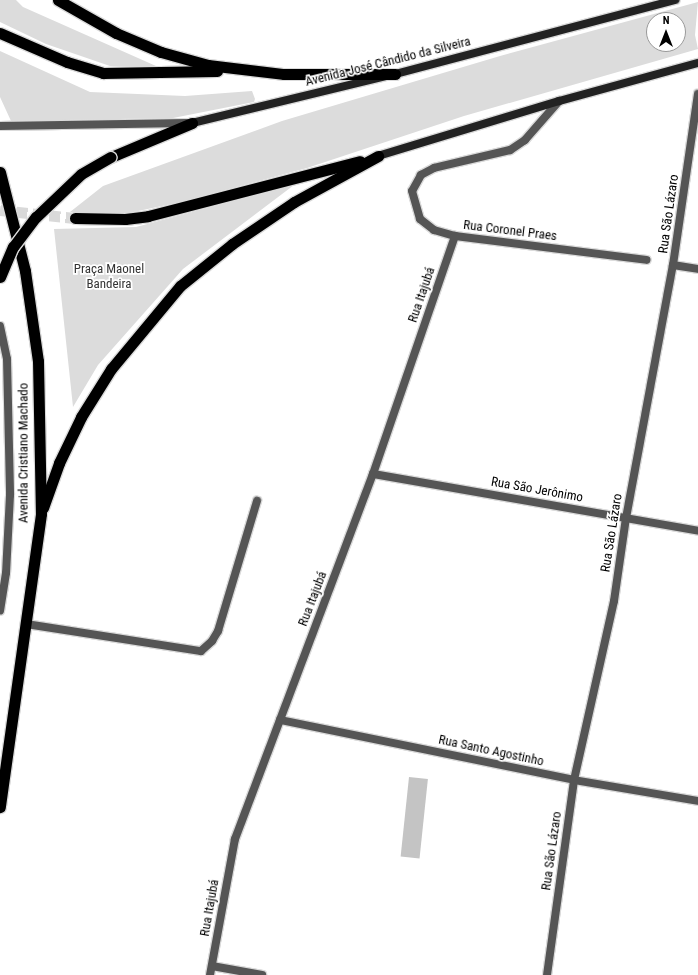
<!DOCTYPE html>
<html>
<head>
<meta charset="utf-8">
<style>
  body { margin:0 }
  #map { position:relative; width:698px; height:975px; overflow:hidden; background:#fff; font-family:"Roboto Condensed",sans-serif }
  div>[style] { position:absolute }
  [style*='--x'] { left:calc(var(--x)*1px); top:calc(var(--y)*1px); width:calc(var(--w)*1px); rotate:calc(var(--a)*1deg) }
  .green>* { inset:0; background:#dcdcdc }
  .building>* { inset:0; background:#c4c4c4; transform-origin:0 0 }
  .trunk-tunnel>* { height:11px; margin-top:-5.5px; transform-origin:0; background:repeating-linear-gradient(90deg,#d9d9d9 0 11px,transparent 0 16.5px) }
  .roads { filter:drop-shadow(1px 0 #dbdbdb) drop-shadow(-1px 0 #dbdbdb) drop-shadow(0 1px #dbdbdb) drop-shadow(0 -1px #dbdbdb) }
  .service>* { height:8px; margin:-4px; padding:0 4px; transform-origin:4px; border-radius:4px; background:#555 }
  .minor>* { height:8px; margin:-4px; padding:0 4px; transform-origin:4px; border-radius:4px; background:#555 }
  .tertiary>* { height:8px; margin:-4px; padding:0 4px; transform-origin:4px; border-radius:4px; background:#555 }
  .secondary>* { height:8px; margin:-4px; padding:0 4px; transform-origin:4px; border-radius:4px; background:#222 }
  .trunk>* { height:11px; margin:-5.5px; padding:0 5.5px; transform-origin:5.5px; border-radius:5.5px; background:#000 }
  .bridges { filter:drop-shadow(1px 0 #dbdbdb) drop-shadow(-1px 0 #dbdbdb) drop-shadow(0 1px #dbdbdb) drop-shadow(0 -1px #dbdbdb) }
  .trunk-bridge>* { height:11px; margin:-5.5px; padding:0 5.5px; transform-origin:5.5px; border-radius:5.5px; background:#000 }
  span { translate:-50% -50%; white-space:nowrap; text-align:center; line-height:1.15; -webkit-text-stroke:3.5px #fff; paint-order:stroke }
  .street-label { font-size:13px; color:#000 }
  .park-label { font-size:13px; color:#333 }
  .north { position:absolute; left:646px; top:12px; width:40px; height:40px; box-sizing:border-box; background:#fff; border:1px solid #999; border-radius:50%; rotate:0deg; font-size:11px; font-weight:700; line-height:16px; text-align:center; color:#000 }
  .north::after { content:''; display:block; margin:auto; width:14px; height:18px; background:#000; clip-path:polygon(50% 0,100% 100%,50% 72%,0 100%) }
</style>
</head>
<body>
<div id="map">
  <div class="green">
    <i style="clip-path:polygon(0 0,16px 0,23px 7px,156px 66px,110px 66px,46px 44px,0 22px)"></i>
    <i style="clip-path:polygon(evenodd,698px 2px,695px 35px,698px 49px,464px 116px,307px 168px,176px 203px,124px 214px,70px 212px,103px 186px,282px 121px,500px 56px,698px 2px,654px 20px,678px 20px,678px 44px,654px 44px,654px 20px)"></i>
    <i style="clip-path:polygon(0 51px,90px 92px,185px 96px,252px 91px,255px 99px,254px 102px,173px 118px,11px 121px,0 97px)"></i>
    <i style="clip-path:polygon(294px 185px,183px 269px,98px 365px,73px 407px,54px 229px,136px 227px)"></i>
  </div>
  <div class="building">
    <i style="left:409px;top:777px;width:19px;height:80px;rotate:6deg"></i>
  </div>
  <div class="trunk-tunnel">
    <i style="--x:0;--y:210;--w:75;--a:6.1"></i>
  </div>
  <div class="roads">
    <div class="service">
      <i style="--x:0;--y:326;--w:34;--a:78"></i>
      <i style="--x:7;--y:359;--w:136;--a:88.7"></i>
      <i style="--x:10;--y:495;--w:78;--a:92.9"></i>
      <i style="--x:6;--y:573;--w:38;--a:99"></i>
      <i style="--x:26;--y:624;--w:177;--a:8.8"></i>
      <i style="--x:201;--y:651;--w:15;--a:-42"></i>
      <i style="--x:212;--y:641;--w:12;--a:-59"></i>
      <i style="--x:218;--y:631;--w:136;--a:-73.3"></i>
    </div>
    <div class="minor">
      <i style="--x:559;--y:101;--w:52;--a:131.1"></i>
      <i style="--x:525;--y:140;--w:18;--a:146"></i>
      <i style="--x:510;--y:150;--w:78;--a:166.7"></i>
      <i style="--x:434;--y:168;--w:15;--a:152"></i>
      <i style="--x:421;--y:175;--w:18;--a:119"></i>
      <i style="--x:412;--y:191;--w:29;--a:74"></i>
      <i style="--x:420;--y:219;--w:18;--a:38"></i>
      <i style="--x:434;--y:230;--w:22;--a:16"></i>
      <i style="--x:455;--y:236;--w:193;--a:7.1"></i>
      <i style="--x:0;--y:126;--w:187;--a:-0.9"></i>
      <i style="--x:673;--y:265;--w:25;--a:9"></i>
      <i style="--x:373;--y:474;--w:330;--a:9.9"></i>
      <i style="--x:280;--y:720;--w:300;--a:11.5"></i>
      <i style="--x:574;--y:780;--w:126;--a:9.6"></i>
      <i style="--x:212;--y:966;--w:51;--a:10.2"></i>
      <i style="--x:210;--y:975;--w:138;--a:-79.6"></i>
      <i style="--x:235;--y:839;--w:390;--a:-69.3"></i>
      <i style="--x:373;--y:474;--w:252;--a:-71"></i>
    </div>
    <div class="tertiary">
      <i style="--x:547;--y:975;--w:197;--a:-82.1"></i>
      <i style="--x:574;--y:780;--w:183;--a:-77.4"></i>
      <i style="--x:614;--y:601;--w:84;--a:-81.8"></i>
      <i style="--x:626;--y:518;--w:257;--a:-79.5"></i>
      <i style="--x:673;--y:265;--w:173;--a:-81.7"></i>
    </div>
    <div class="secondary">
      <i style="--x:192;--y:123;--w:209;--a:-13.6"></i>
      <i style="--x:395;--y:74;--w:290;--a:-14.8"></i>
      <i style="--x:378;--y:156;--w:189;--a:-16.9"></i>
      <i style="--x:559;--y:101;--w:144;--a:-15.3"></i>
    </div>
    <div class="trunk">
      <i style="--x:58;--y:0;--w:67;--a:29.6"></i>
      <i style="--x:116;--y:33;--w:49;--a:22.9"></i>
      <i style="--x:161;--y:52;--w:49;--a:15.5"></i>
      <i style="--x:208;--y:65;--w:77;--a:6.8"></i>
      <i style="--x:284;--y:74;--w:111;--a:0"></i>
      <i style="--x:0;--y:33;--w:73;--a:23.4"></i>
      <i style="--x:67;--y:62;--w:38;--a:17"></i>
      <i style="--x:103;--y:73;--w:114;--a:-1"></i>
      <i style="--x:111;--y:157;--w:88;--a:-22.8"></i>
      <i style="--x:0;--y:172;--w:102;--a:75.8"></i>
      <i style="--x:25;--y:271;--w:91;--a:81.8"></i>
      <i style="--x:38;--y:361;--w:153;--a:88.9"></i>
      <i style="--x:41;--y:514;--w:296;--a:98"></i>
      <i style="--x:75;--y:218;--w:50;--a:1.1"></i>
      <i style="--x:125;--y:219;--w:23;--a:-7"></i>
      <i style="--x:148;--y:216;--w:219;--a:-14.5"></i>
      <i style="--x:43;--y:508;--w:48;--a:-70.4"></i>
      <i style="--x:59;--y:463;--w:51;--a:-64.4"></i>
      <i style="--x:81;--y:417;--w:57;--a:-58"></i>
      <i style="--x:111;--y:369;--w:108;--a:-50.3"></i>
      <i style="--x:180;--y:286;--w:67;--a:-38.9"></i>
      <i style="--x:232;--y:244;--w:75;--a:-34.1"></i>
      <i style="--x:294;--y:202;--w:96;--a:-28.7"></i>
    </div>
  </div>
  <div class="bridges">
    <div class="trunk-bridge">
      <i style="--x:0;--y:277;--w:33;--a:-67"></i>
      <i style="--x:13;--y:247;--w:38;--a:-53"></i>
      <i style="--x:36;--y:217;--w:62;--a:-43.7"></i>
      <i style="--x:81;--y:174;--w:34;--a:-30"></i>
    </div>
  </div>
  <div class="street-label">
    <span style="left:388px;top:62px;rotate:-14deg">Avenida José Cândido da Silveira</span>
    <span style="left:669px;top:214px;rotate:-82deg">Rua São Lázaro</span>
    <span style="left:510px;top:231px;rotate:7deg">Rua Coronel Praes</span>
    <span style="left:422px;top:295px;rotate:-71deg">Rua Itajubá</span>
    <span style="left:24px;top:453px;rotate:-90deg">Avenida Cristiano Machado</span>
    <span style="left:537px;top:490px;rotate:10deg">Rua São Jerônimo</span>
    <span style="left:612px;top:533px;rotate:-81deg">Rua São Lázaro</span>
    <span style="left:313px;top:599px;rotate:-69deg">Rua Itajubá</span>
    <span style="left:491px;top:751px;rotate:12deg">Rua Santo Agostinho</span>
    <span style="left:552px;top:851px;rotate:-82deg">Rua São Lázaro</span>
    <span style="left:210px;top:908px;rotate:-80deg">Rua Itajubá</span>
  </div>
  <div class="park-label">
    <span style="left:109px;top:277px">Praça Maonel<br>Bandeira</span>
  </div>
  <div class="north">N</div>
</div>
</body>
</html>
